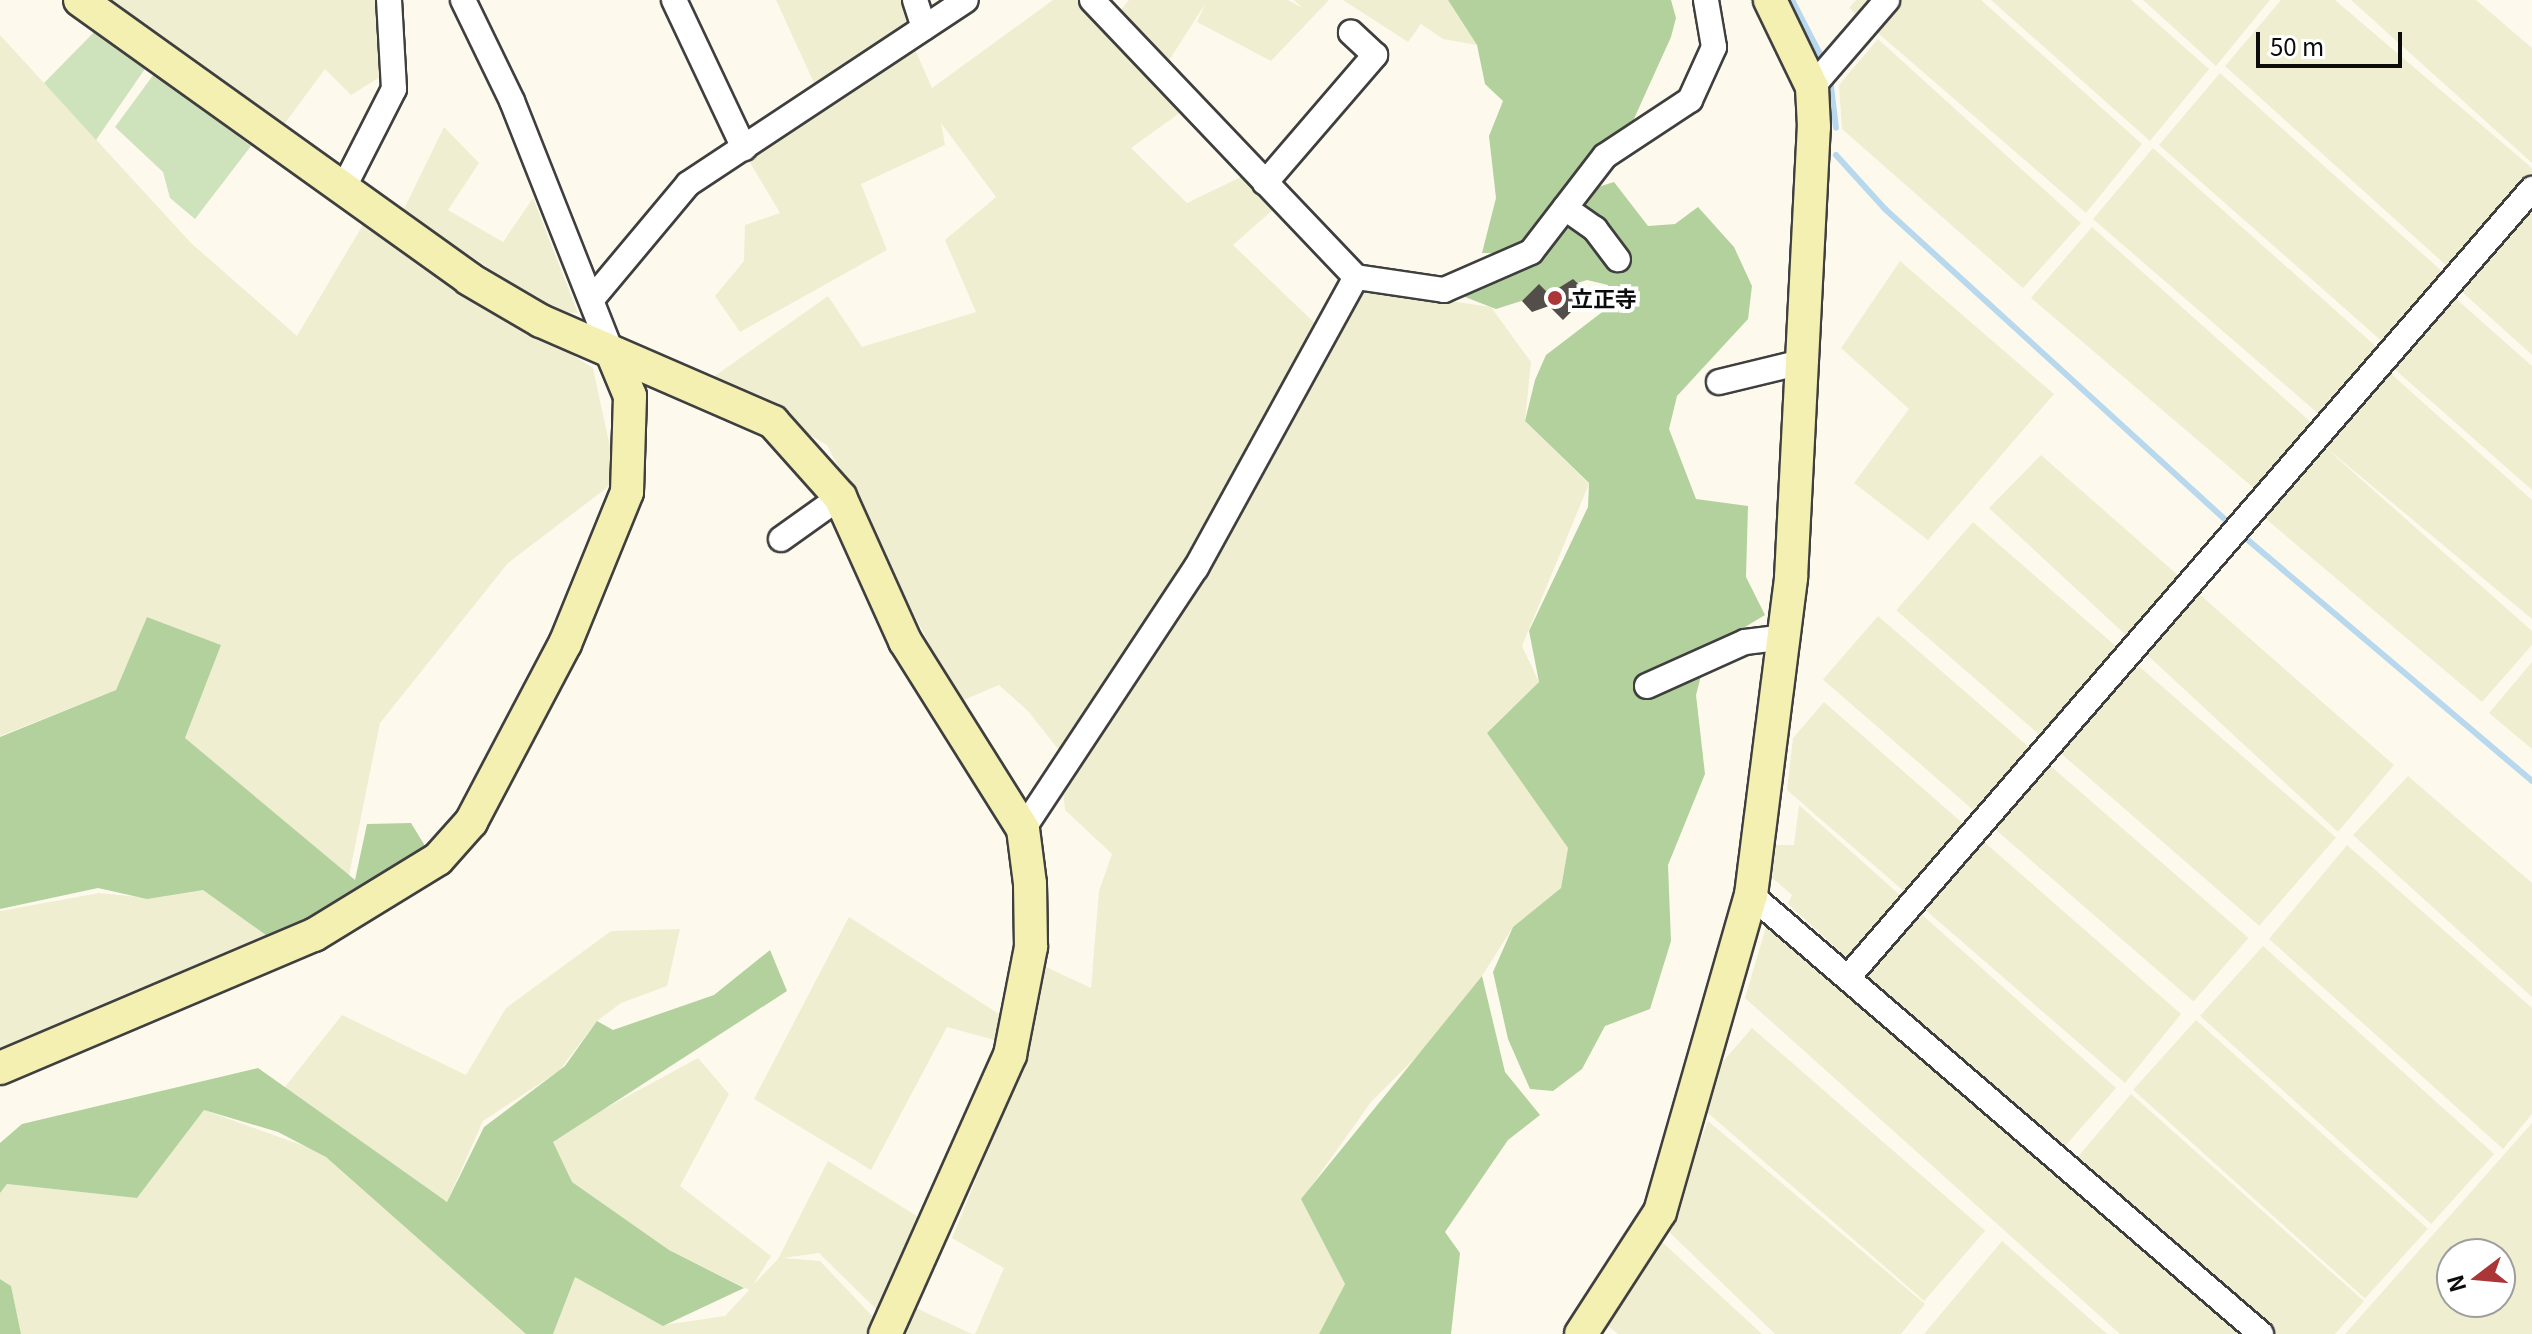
<!DOCTYPE html>
<html>
<head>
<meta charset="utf-8">
<style>
  body { margin:0 }
  #map { position:relative; width:2532px; height:1334px; overflow:hidden; background:#fdfaed; font-family:Georgia,"Noto Sans JP",serif }
  div>[style] { position:absolute }
  [style*='--x'] { left:calc(var(--x)*1px); top:calc(var(--y)*1px); width:calc(var(--w)*1px); rotate:calc(var(--a)*1deg) }
  .farmland>* { inset:0; background:#efeed1; transform-origin:0 0 }
  .green>* { inset:0; background:#cee3bb }
  .forest>* { inset:0; background:#b2d19d }
  .stream>* { height:6px; margin:-3px; padding:0 3px; transform-origin:3px; border-radius:3px; background:#b8d8ee }
  .building>* { inset:0; background:#534e4a }
  .roads { filter:drop-shadow(2px 0 #3f3f3f) drop-shadow(-2px 0 #3f3f3f) drop-shadow(0 2px #3f3f3f) drop-shadow(0 -2px #3f3f3f) }
  .street>* { height:24px; margin:-12px; padding:0 12px; transform-origin:12px; border-radius:12px; background:#fff }
  .secondary>* { height:32px; margin:-16px; padding:0 16px; transform-origin:16px; border-radius:16px; background:#f4f0b1 }
  .dots>* { width:22px; height:22px; translate:-50% -50%; box-sizing:border-box; border:4px solid #fff; border-radius:50% }
  span { translate:-50% -50%; white-space:nowrap; text-align:center; line-height:1.15; -webkit-text-stroke:8px #fff; paint-order:stroke }
  .poi-label { font-size:22px; color:#0c0c0c; font-weight:700 }
  .left { translate:0 -50%; text-align:left }
  .north { position:absolute; left:2436px; top:1238px; width:80px; height:80px; box-sizing:border-box; background:#fff; border:2px solid #9e9e9e; border-radius:50%; rotate:254deg; font-size:22px; font-weight:700; line-height:32px; text-align:center; color:#0c0c0c }
  .north::after { content:''; display:block; margin:auto; width:28px; height:36px; background:#aa3637; clip-path:polygon(50% 0,100% 100%,50% 72%,0 100%) }
  .scale { position:absolute; left:2256px; top:32px; width:146px; height:36px; box-sizing:border-box; border:4px solid #0c0c0c; border-top:0; padding-left:10px; font-size:24px; line-height:28px; white-space:nowrap; color:#0c0c0c; -webkit-text-stroke:6px #fff; paint-order:stroke }
</style>
</head>
<body>
<div id="map">
  <div class="farmland">
    <i style="clip-path:polygon(97px 0,389px 0,391px 70px,351px 95px,325px 69px,274px 138px)"></i>
    <i style="clip-path:polygon(776px 0,920px 0,931px 23px,814px 83px)"></i>
    <i style="clip-path:polygon(1053px 0,1090px 0,1116px 16px,1129px 0,1288px 0,1302px 8px,1294px 0,1329px 0,1271px 61px,1197px 22px,1205px 4px,1163px 70px,1188px 107px,1131px 148px,1187px 203px,1247px 174px,1277px 206px,1233px 245px,1324px 332px,1350px 286px,1491px 307px,1531px 362px,1525px 421px,1589px 484px,1522px 646px,1539px 682px,1487px 733px,1568px 848px,1561px 888px,1513px 927px,1456px 1017px,1371px 1102px,1302px 1199px,1345px 1284px,1319px 1334px,975px 1334px,1004px 1268px,952px 1238px,1023px 1064px,1046px 967px,1091px 988px,1099px 891px,1112px 854px,1065px 810px,1058px 749px,1028px 711px,999px 685px,959px 702px,827px 445px,712px 378px,828px 296px,862px 347px,976px 312px,945px 240px,996px 197px,941px 123px,945px 145px,861px 184px,887px 250px,740px 332px,715px 296px,744px 261px,745px 225px,780px 213px,745px 154px,910px 38px,932px 88px)"></i>
    <i style="clip-path:polygon(1343px 0,1448px 0,1477px 45px,1443px 39px,1421px 24px,1408px 42px)"></i>
    <i style="clip-path:polygon(1856px 0,1981px 0,2142px 144px,2086px 213px,1849px 8px)"></i>
    <i style="clip-path:polygon(1991px 0,2131px 0,2209px 69px,2150px 141px)"></i>
    <i style="clip-path:polygon(2143px 0,2270px 0,2216px 66px)"></i>
    <i style="clip-path:polygon(2281px 0,2335px 0,2532px 168px,2532px 355px,2451px 282px,2445px 289px,2532px 366px,2532px 490px,2383px 359px,2379px 363px,2532px 500px,2532px 619px,2318px 441px,2532px 631px,2532px 645px,2482px 702px,2246px 502px,2256px 490px,2031px 298px,2092px 227px,2313px 424px,2321px 416px,2093px 219px,2153px 148px,2380px 350px,2385px 344px,2159px 145px,2220px 73px,2444px 273px,2449px 268px,2225px 66px)"></i>
    <i style="clip-path:polygon(2351px 0,2476px 0,2532px 48px,2532px 163px)"></i>
    <i style="clip-path:polygon(0 35px,191px 243px,297px 336px,364px 223px,593px 368px,617px 480px,508px 563px,380px 723px,349px 876px,183px 742px,221px 645px,147px 617px,116px 690px,0 736px)"></i>
    <i style="clip-path:polygon(1878px 39px,2081px 223px,2023px 288px,1842px 129px,1839px 85px)"></i>
    <i style="clip-path:polygon(444px 127px,479px 163px,448px 210px,503px 242px,533px 198px,578px 313px,554px 312px,403px 211px)"></i>
    <i style="clip-path:polygon(1900px 261px,2054px 394px,1928px 540px,1854px 483px,1909px 409px,1841px 348px)"></i>
    <i style="clip-path:polygon(2041px 455px,2394px 765px,2338px 832px,1989px 508px)"></i>
    <i style="left:1973px;top:522px;width:481px;height:117px;rotate:41deg"></i>
    <i style="left:1878px;top:616px;width:491px;height:84px;rotate:41deg"></i>
    <i style="clip-path:polygon(2532px 662px,2532px 749px,2489px 713px)"></i>
    <i style="clip-path:polygon(1824px 702px,2181px 1014px,2125px 1083px,1787px 790px,1793px 738px)"></i>
    <i style="clip-path:polygon(2408px 776px,2532px 883px,2532px 997px,2353px 835px)"></i>
    <i style="clip-path:polygon(1799px 805px,2116px 1088px,2059px 1153px,1788px 904px,1792px 895px,1769px 875px,1772px 845px,1794px 845px)"></i>
    <i style="clip-path:polygon(2347px 845px,2532px 1008px,2532px 1114px,2503px 1149px,2269px 939px)"></i>
    <i style="clip-path:polygon(203px 890px,277px 943px,0 1048px,0 911px,99px 893px,140px 897px)"></i>
    <i style="clip-path:polygon(849px 917px,1002px 1016px,998px 1041px,947px 1027px,871px 1170px,754px 1099px)"></i>
    <i style="clip-path:polygon(1768px 920px,2250px 1334px,2120px 1334px,1745px 998px)"></i>
    <i style="clip-path:polygon(680px 929px,667px 986px,621px 1003px,597px 1021px,559px 1071px,483px 1121px,447px 1202px,281px 1092px,342px 1015px,466px 1075px,506px 1008px,611px 931px)"></i>
    <i style="left:2263px;top:946px;width:311px;height:94px;rotate:42deg"></i>
    <i style="left:2196px;top:1020px;width:312px;height:94px;rotate:42deg"></i>
    <i style="left:1752px;top:1028px;width:309px;height:93px;rotate:41deg"></i>
    <i style="clip-path:polygon(698px 1058px,729px 1094px,680px 1186px,771px 1256px,753px 1285px,778px 1259px,828px 1161px,925px 1221px,880px 1313px,819px 1253px,783px 1258px,820px 1261px,876px 1320px,868px 1334px,553px 1334px,574px 1276px,663px 1325px,725px 1316px,749px 1290px,669px 1250px,571px 1182px,549px 1139px)"></i>
    <i style="clip-path:polygon(2131px 1094px,2364px 1301px,2335px 1334px,2269px 1334px,2071px 1165px)"></i>
    <i style="clip-path:polygon(204px 1110px,346px 1161px,528px 1334px,21px 1334px,11px 1286px,0 1279px,0 1193px,7px 1184px,137px 1198px)"></i>
    <i style="clip-path:polygon(1708px 1121px,1925px 1304px,1901px 1334px,1775px 1334px,1665px 1228px)"></i>
    <i style="clip-path:polygon(evenodd,2532px 1123px,2532px 1334px,2345px 1334px,2532px 1123px,2452px 1254px,2500px 1254px,2500px 1302px,2452px 1302px,2452px 1254px)"></i>
    <i style="clip-path:polygon(1660px 1240px,1762px 1334px,1618px 1334px,1607px 1325px)"></i>
    <i style="clip-path:polygon(2002px 1241px,2107px 1334px,1924px 1334px)"></i>
    <i style="clip-path:polygon(916px 1308px,972px 1334px,902px 1334px)"></i>
  </div>
  <div class="green">
    <i style="clip-path:polygon(102px 24px,151px 60px,96px 140px,44px 83px)"></i>
    <i style="clip-path:polygon(154px 74px,251px 146px,195px 219px,170px 198px,163px 172px,115px 127px)"></i>
  </div>
  <div class="forest">
    <i style="clip-path:polygon(1448px 0,1671px 0,1676px 18px,1671px 37px,1628px 132px,1576px 194px,1614px 182px,1648px 226px,1675px 224px,1698px 207px,1734px 247px,1752px 286px,1748px 319px,1677px 396px,1669px 429px,1696px 499px,1748px 506px,1746px 577px,1765px 615px,1708px 649px,1696px 695px,1705px 774px,1668px 865px,1671px 941px,1650px 1009px,1605px 1026px,1582px 1069px,1553px 1091px,1530px 1089px,1508px 1039px,1493px 972px,1513px 927px,1561px 888px,1568px 848px,1487px 733px,1539px 682px,1529px 631px,1588px 507px,1589px 483px,1525px 421px,1535px 380px,1546px 355px,1614px 303px,1608px 285px,1587px 280px,1496px 309px,1465px 297px,1489px 261px,1516px 253px,1482px 253px,1496px 198px,1489px 136px,1503px 101px,1485px 84px,1477px 45px)"></i>
    <i style="clip-path:polygon(147px 617px,221px 645px,185px 738px,355px 880px,367px 824px,411px 823px,430px 854px,277px 943px,203px 890px,147px 899px,98px 888px,0 909px,0 737px,116px 690px)"></i>
    <i style="clip-path:polygon(770px 950px,787px 991px,553px 1142px,572px 1182px,669px 1250px,744px 1288px,663px 1326px,575px 1277px,553px 1334px,526px 1334px,326px 1157px,278px 1132px,204px 1110px,137px 1198px,7px 1184px,0 1193px,0 1143px,22px 1124px,258px 1068px,447px 1202px,484px 1127px,565px 1066px,597px 1021px,613px 1030px,714px 995px)"></i>
    <i style="clip-path:polygon(1482px 976px,1505px 1072px,1540px 1115px,1508px 1140px,1445px 1232px,1460px 1253px,1451px 1334px,1319px 1334px,1345px 1284px,1301px 1199px)"></i>
    <i style="clip-path:polygon(0 1279px,11px 1286px,21px 1334px,0 1334px)"></i>
  </div>
  <div class="stream">
    <i style="--x:1792;--y:0;--w:72;--a:62.7"></i>
    <i style="--x:1830;--y:78;--w:50;--a:83.2"></i>
    <i style="--x:1836;--y:155;--w:73;--a:47.8"></i>
    <i style="--x:1885;--y:209;--w:471;--a:42.4"></i>
    <i style="--x:2242;--y:535;--w:380;--a:40.3"></i>
  </div>
  <div class="building">
    <i style="clip-path:polygon(1573px 279px,1589px 294px,1563px 320px,1549px 306px,1532px 312px,1522px 301px,1539px 284px,1549px 294px)"></i>
  </div>
  <div class="roads">
    <div class="street">
      <i style="--x:463;--y:0;--w:112;--a:64.1"></i>
      <i style="--x:512;--y:101;--w:271;--a:68.4"></i>
      <i style="--x:674;--y:0;--w:164;--a:64.7"></i>
      <i style="--x:915;--y:0;--w:29;--a:72"></i>
      <i style="--x:1092;--y:0;--w:383;--a:46.4"></i>
      <i style="--x:1356;--y:277;--w:89;--a:8.4"></i>
      <i style="--x:1444;--y:290;--w:95;--a:-23.6"></i>
      <i style="--x:1531;--y:252;--w:121;--a:-52.4"></i>
      <i style="--x:1605;--y:156;--w:102;--a:-33.4"></i>
      <i style="--x:1690;--y:100;--w:58;--a:-65.6"></i>
      <i style="--x:1714;--y:47;--w:48;--a:-99.7"></i>
      <i style="--x:1812;--y:87;--w:115;--a:-49.2"></i>
      <i style="--x:1265;--y:183;--w:169;--a:-49.3"></i>
      <i style="--x:1375;--y:55;--w:33;--a:-137"></i>
      <i style="--x:344;--y:187;--w:110;--a:-63"></i>
      <i style="--x:394;--y:89;--w:89;--a:-93.2"></i>
      <i style="--x:1565;--y:208;--w:37;--a:35"></i>
      <i style="--x:1595;--y:229;--w:38;--a:53"></i>
      <i style="--x:592;--y:299;--w:150;--a:-50.1"></i>
      <i style="--x:688;--y:184;--w:333;--a:-33.5"></i>
      <i style="--x:1719;--y:382;--w:89;--a:-13.6"></i>
      <i style="--x:781;--y:539;--w:72;--a:-35.4"></i>
      <i style="--x:1647;--y:686;--w:107;--a:-24.2"></i>
      <i style="--x:1745;--y:642;--w:39;--a:-7"></i>
      <i style="--x:1023;--y:829;--w:313;--a:-56.5"></i>
      <i style="--x:1196;--y:568;--w:332;--a:-61.2"></i>
      <i style="--x:1751;--y:895;--w:673;--a:40.72"></i>
      <i style="--x:1850;--y:975;--w:1041;--a:-49.05"></i>
    </div>
    <div class="secondary">
      <i style="--x:80;--y:0;--w:479;--a:35.6"></i>
      <i style="--x:469;--y:279;--w:83;--a:30.3"></i>
      <i style="--x:541;--y:321;--w:253;--a:23.5"></i>
      <i style="--x:773;--y:422;--w:101;--a:48.2"></i>
      <i style="--x:840;--y:497;--w:158;--a:65.7"></i>
      <i style="--x:905;--y:641;--w:222;--a:57.9"></i>
      <i style="--x:1023;--y:829;--w:55;--a:82.7"></i>
      <i style="--x:1030;--y:884;--w:63;--a:89.1"></i>
      <i style="--x:1031;--y:947;--w:110;--a:101"></i>
      <i style="--x:1010;--y:1055;--w:306;--a:114.1"></i>
      <i style="--x:0;--y:1068;--w:341;--a:-23"></i>
      <i style="--x:314;--y:935;--w:145;--a:-31.5"></i>
      <i style="--x:438;--y:859;--w:50;--a:-48.3"></i>
      <i style="--x:471;--y:822;--w:201;--a:-62.2"></i>
      <i style="--x:565;--y:644;--w:164;--a:-67.8"></i>
      <i style="--x:627;--y:492;--w:96;--a:-88.2"></i>
      <i style="--x:630;--y:396;--w:47;--a:-112.7"></i>
      <i style="--x:1581;--y:1334;--w:145;--a:-57.1"></i>
      <i style="--x:1660;--y:1212;--w:330;--a:-74"></i>
      <i style="--x:1751;--y:895;--w:320;--a:-82.8"></i>
      <i style="--x:1791;--y:578;--w:452;--a:-87.1"></i>
      <i style="--x:1814;--y:127;--w:40;--a:-92.9"></i>
      <i style="--x:1812;--y:87;--w:97;--a:-115.8"></i>
    </div>
  </div>
  <div class="dots">
    <i style="left:1555px;top:298px;background:#aa3637"></i>
  </div>
  <div class="poi-label">
    <span class="left" style="left:1571px;top:298px">立正寺</span>
  </div>
  <div class="north">N</div>
  <div class="scale">50 m</div>
</div>
</body>
</html>
